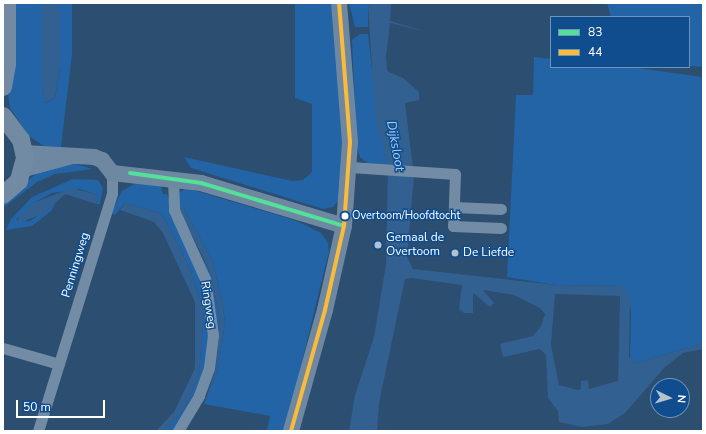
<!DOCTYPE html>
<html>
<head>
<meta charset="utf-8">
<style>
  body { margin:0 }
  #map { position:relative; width:706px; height:434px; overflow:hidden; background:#2c4e71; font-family:"Nunito Sans",sans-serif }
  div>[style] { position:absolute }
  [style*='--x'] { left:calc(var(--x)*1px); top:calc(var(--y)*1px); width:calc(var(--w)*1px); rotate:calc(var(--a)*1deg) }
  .green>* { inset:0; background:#2264a6 }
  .water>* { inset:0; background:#326090 }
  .street>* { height:11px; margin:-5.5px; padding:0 5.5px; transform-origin:5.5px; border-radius:5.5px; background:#738ca5 }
  .secondary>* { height:16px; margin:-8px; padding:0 8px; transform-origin:8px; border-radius:8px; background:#6f88a1 }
  .primary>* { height:18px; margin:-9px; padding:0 9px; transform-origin:9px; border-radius:9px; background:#738aa3 }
  .bus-1>* { height:4px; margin:-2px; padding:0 2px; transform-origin:2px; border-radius:2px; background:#53e098 }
  .bus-2>* { height:4px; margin:-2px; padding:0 2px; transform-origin:2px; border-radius:2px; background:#fbbb3a }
  .dots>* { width:11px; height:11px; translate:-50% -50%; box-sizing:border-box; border:2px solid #0f4d8e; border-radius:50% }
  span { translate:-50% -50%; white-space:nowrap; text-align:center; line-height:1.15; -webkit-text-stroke:3px #0f4d8e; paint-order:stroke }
  .bus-label { font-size:11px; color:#fff }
  .left { translate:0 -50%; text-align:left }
  .poi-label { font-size:12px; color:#fff }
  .street-label { font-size:12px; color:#fff }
  .water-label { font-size:13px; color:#a2cffb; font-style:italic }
  .frame { position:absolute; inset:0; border:4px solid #fff; pointer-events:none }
  .legend { position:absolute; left:550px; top:16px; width:140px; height:52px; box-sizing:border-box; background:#0f4d8e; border:1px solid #6f94bb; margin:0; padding:5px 7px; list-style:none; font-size:12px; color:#fff }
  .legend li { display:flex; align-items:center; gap:8px; height:20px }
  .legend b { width:20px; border:1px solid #6f94bb }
  .north { position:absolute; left:650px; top:378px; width:40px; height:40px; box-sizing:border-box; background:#0f4d8e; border:1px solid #6f94bb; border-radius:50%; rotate:95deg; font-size:11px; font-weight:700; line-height:16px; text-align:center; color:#fff }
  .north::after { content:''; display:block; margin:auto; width:14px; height:18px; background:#b5c1cd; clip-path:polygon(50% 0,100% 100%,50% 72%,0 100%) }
  .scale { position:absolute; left:16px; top:400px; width:89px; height:18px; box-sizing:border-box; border:2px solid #fff; border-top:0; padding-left:5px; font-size:12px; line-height:14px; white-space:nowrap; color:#fff; -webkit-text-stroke:3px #0f4d8e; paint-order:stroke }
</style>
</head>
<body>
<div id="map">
  <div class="green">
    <i style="clip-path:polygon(11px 3px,42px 3px,42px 87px,46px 103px,55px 98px,60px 67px,59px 3px,72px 3px,72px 54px,61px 147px,44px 146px,29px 136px,10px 108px,7px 88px)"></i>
    <i style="clip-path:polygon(295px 3px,334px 3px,343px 86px,342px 196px,333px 207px,323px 209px,191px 168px,184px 157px,292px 181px,303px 180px,312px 172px,312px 104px,295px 98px)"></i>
    <i style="clip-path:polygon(349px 3px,368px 3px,368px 27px,355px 27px)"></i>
    <i style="clip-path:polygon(607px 3px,703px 3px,703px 67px,689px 66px,689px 17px,611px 17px)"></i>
    <i style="clip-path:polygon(360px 34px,368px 34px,375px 97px,388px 165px,371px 166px,360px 157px,357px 147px,352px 40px)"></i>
    <i style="clip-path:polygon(534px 57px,551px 59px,551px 67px,631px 67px,703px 77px,703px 343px,636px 363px,630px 360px,631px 310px,623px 286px,556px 285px,507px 277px,516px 95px,533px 95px)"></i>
    <i style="clip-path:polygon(75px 164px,93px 169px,55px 174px,37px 182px,3px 208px,3px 202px,38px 172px)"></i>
    <i style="clip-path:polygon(73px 179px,98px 180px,103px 188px,100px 204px,96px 204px,98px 195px,80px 189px,52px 193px,33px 203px,16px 220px,30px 221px,56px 204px,51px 211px,32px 226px,6px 230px,11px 219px,32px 197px)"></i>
    <i style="clip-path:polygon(136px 183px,161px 186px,163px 194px,167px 194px,203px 283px,210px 352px,189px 409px,172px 431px,166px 431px,186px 406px,199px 374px,204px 311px,190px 269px,165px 219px,160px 213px,125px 203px,115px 215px,111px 213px,122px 191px)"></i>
    <i style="clip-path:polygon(187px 188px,297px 221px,321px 233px,328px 243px,329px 251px,285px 431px,267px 431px,270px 416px,204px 404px,218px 369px,225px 323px,223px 307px,213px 262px,183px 207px,191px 237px,211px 274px,220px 320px,216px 368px,200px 404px,216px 328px,175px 195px)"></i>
  </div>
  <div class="water">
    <i style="clip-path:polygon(42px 3px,59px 3px,60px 12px,60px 67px,55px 98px,45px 103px,42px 87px)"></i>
    <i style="clip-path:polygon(evenodd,368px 3px,391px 3px,390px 21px,427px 32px,390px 23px,386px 56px,387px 71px,403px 78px,419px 92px,419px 100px,405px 103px,414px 176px,407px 257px,413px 269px,556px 285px,623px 286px,630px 297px,629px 357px,636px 363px,703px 343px,703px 349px,683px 353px,665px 367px,625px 413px,608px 424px,582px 427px,559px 422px,558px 411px,548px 398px,546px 355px,540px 349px,503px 357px,500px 344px,533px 336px,541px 326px,545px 314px,540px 308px,514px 295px,483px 290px,494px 303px,490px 307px,473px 293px,473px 313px,464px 313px,459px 309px,462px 285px,412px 278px,405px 279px,379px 403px,377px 431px,349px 431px,355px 395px,374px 337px,386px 264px,388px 165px,375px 119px,368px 3px,555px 294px,620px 296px,618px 381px,589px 389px,588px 380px,581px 381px,581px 389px,577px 390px,559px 385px,551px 345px,555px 294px)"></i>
    <i style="clip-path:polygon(72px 188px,98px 195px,96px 204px,65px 194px,45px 213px,17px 224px,19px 216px,33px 203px)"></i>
    <i style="clip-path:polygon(125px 203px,160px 213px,165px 219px,190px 269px,204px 311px,199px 374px,186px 406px,166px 431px,156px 431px,174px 412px,195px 368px,195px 302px,163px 233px,154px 222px,120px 210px)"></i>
    <i style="clip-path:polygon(177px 204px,183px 207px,213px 262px,223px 307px,225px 323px,218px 369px,204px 405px,216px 368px,220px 320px,211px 274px)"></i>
  </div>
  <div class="street">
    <i style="--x:350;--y:167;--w:105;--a:3.8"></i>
    <i style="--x:455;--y:174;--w:33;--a:92"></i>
    <i style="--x:454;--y:207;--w:47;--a:2.4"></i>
    <i style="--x:173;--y:177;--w:33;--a:88"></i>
    <i style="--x:174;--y:210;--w:76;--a:65.8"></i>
    <i style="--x:205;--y:279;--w:57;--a:81.9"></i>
    <i style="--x:213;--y:335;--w:33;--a:97"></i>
    <i style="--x:209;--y:368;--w:30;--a:110"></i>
    <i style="--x:199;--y:396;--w:41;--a:121"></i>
    <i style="--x:454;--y:207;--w:19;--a:93"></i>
    <i style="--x:453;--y:226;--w:48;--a:2.4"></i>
    <i style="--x:3;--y:348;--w:58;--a:15.9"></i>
    <i style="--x:38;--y:431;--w:249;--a:-72.7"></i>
    <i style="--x:112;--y:193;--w:20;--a:-90"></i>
  </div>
  <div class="secondary">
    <i style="--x:25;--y:153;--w:69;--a:3.3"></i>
    <i style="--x:94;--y:157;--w:9;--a:21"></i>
    <i style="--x:102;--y:160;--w:16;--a:52"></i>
    <i style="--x:112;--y:173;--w:90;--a:6.4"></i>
    <i style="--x:201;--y:183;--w:149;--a:16.7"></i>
    <i style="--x:24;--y:169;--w:51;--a:-14.9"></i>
    <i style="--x:291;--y:431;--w:126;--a:-74.3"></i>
    <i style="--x:325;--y:310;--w:86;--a:-77.3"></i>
    <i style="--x:344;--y:226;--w:84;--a:-85.9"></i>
    <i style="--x:350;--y:142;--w:139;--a:-94.5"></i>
  </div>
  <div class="primary">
    <i style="--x:3;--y:87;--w:23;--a:-80"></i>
    <i style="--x:7;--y:64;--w:61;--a:-90"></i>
    <i style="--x:3;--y:116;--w:30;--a:53"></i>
    <i style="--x:21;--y:140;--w:18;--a:77"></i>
    <i style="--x:25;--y:158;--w:24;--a:105"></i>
    <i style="--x:19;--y:181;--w:21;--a:139"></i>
  </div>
  <div class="bus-1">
    <i style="--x:130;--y:173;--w:72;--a:8"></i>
    <i style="--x:201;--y:183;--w:149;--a:16.7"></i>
  </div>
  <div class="bus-2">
    <i style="--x:291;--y:431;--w:126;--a:-74.3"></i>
    <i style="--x:325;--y:310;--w:86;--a:-77.3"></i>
    <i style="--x:344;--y:226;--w:84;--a:-85.9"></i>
    <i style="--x:350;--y:142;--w:139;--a:-94.5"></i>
  </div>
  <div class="dots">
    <i style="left:345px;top:216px;background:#fff"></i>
    <i style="left:378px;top:245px;background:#b5c1cd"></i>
    <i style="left:455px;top:253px;background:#b5c1cd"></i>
  </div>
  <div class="bus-label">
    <span class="left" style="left:352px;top:216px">Overtoom/Hoofdtocht</span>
  </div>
  <div class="poi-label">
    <span class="left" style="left:386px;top:245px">Gemaal de<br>Overtoom</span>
    <span class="left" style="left:463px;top:253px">De Liefde</span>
  </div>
  <div class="street-label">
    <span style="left:76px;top:265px;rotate:-73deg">Penningweg</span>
    <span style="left:208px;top:305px;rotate:81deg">Ringweg</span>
  </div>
  <div class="water-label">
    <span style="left:395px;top:146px;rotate:80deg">Dijksloot</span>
  </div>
  <div class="frame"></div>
  <ul class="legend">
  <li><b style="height:5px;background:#53e098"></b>83</li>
  <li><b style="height:5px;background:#fbbb3a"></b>44</li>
  </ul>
  <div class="north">N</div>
  <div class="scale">50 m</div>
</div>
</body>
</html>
